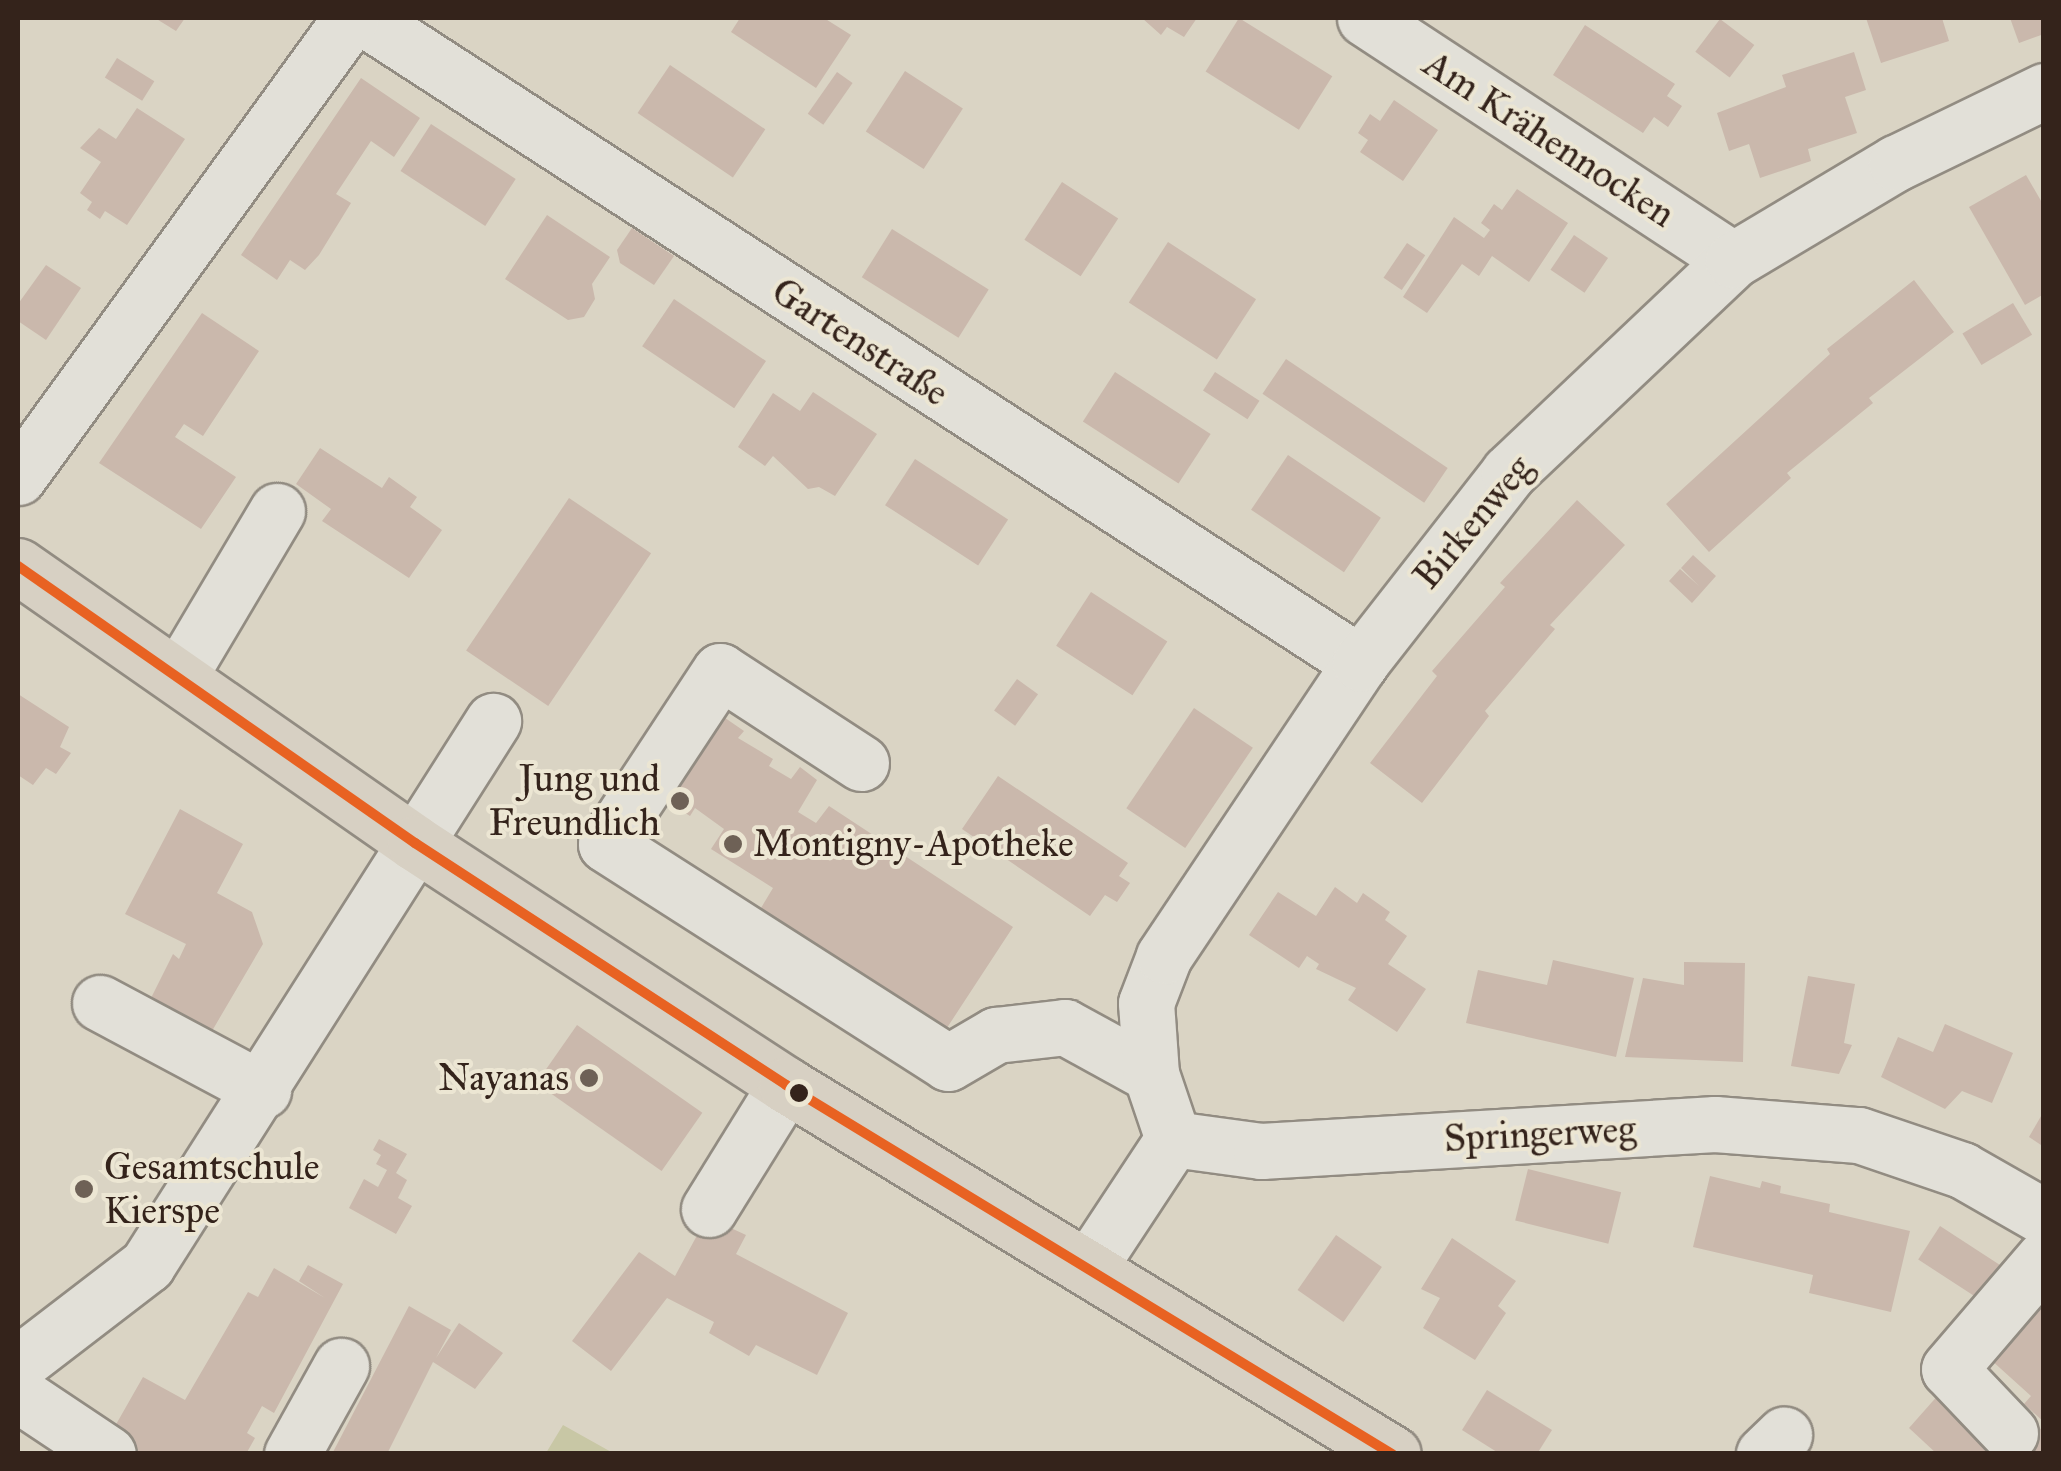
<!DOCTYPE html>
<html>
<head>
<meta charset="utf-8">
<style>
  body { margin:0 }
  #map { position:relative; width:2061px; height:1471px; overflow:hidden; background:#dad4c4; font-family:"IM FELL Great Primer",serif }
  div>[style] { position:absolute }
  [style*='--x'] { left:calc(var(--x)*1px); top:calc(var(--y)*1px); width:calc(var(--w)*1px); rotate:calc(var(--a)*1deg) }
  .green>* { inset:0; background:#c8c7a5 }
  .building>* { inset:0; background:#cab8ac; transform-origin:0 0 }
  .roads { filter:drop-shadow(2px 0 #928c82) drop-shadow(-2px 0 #928c82) drop-shadow(0 2px #928c82) drop-shadow(0 -2px #928c82) }
  .minor>* { height:55px; margin:-27.5px; padding:0 27.5px; transform-origin:27.5px; border-radius:27.5px; background:#e2e0d8 }
  .major>* { height:55px; margin:-27.5px; padding:0 27.5px; transform-origin:27.5px; border-radius:27.5px; background:#d7d0c3 }
  .bus-1>* { height:10px; margin:-5px; padding:0 5px; transform-origin:5px; border-radius:5px; background:#e86222 }
  .dots>* { width:28px; height:28px; translate:-50% -50%; box-sizing:border-box; border:5px solid #ece6d3; border-radius:50% }
  span { translate:-50% -50%; white-space:nowrap; text-align:center; line-height:1.15; -webkit-text-stroke:8px #ece6d3; paint-order:stroke }
  .street-label { font-size:38px; color:#34231b }
  .poi-label { font-size:38px; color:#34231b }
  .right { translate:-100% -50%; text-align:right }
  .left { translate:0 -50%; text-align:left }
  .frame { position:absolute; inset:0; border:20px solid #34231b; pointer-events:none }
</style>
</head>
<body>
<div id="map">
  <div class="green">
    <i style="clip-path:polygon(563px 1425px,613px 1453px,614px 1453px,546px 1453px)"></i>
  </div>
  <div class="building">
    <i style="clip-path:polygon(155px 18px,185px 18px,176px 31px)"></i>
    <i style="clip-path:polygon(740px 18px,824px 18px,851px 35px,816px 88px,731px 32px)"></i>
    <i style="clip-path:polygon(1142px 18px,1197px 18px,1184px 37px,1167px 27px,1161px 35px)"></i>
    <i style="left:1239px;top:18px;width:110px;height:63px;rotate:32deg"></i>
    <i style="clip-path:polygon(1866px 18px,1942px 18px,1949px 41px,1881px 63px)"></i>
    <i style="clip-path:polygon(2010px 18px,2044px 18px,2044px 34px,2019px 43px)"></i>
    <i style="left:1720px;top:19px;width:43px;height:41px;rotate:37deg"></i>
    <i style="clip-path:polygon(1585px 25px,1675px 84px,1667px 96px,1682px 106px,1668px 127px,1654px 117px,1643px 133px,1553px 75px)"></i>
    <i style="clip-path:polygon(1854px 52px,1866px 90px,1845px 97px,1857px 133px,1808px 149px,1811px 161px,1760px 178px,1749px 144px,1729px 151px,1717px 113px,1786px 87px,1782px 75px)"></i>
    <i style="left:117px;top:58px;width:44px;height:23px;rotate:32deg"></i>
    <i style="left:670px;top:65px;width:115px;height:58px;rotate:34deg"></i>
    <i style="left:905px;top:71px;width:69px;height:72px;rotate:33deg"></i>
    <i style="left:837px;top:72px;width:19px;height:51px;rotate:35deg"></i>
    <i style="clip-path:polygon(361px 78px,420px 118px,394px 157px,371px 141px,336px 194px,351px 203px,319px 255px,305px 270px,290px 260px,277px 280px,241px 255px)"></i>
    <i style="clip-path:polygon(1394px 100px,1438px 130px,1403px 181px,1360px 152px,1368px 140px,1358px 133px,1370px 114px,1380px 121px)"></i>
    <i style="clip-path:polygon(137px 108px,185px 139px,127px 225px,105px 211px,100px 219px,87px 210px,92px 202px,80px 193px,101px 162px,80px 148px,99px 128px,116px 139px)"></i>
    <i style="left:431px;top:124px;width:101px;height:56px;rotate:33deg"></i>
    <i style="clip-path:polygon(2026px 175px,2044px 206px,2044px 294px,2025px 305px,1969px 207px)"></i>
    <i style="left:1062px;top:182px;width:67px;height:69px;rotate:33deg"></i>
    <i style="clip-path:polygon(1517px 189px,1568px 223px,1529px 282px,1492px 256px,1479px 276px,1462px 264px,1427px 313px,1403px 297px,1454px 217px,1484px 238px,1490px 230px,1481px 223px,1494px 204px,1502px 210px)"></i>
    <i style="clip-path:polygon(547px 215px,610px 257px,592px 284px,595px 299px,584px 317px,568px 320px,505px 279px)"></i>
    <i style="clip-path:polygon(632px 228px,674px 256px,654px 285px,620px 263px,617px 250px)"></i>
    <i style="left:892px;top:229px;width:114px;height:57px;rotate:32deg"></i>
    <i style="left:1574px;top:235px;width:41px;height:42px;rotate:34deg"></i>
    <i style="left:1168px;top:242px;width:105px;height:72px;rotate:33deg"></i>
    <i style="left:1407px;top:243px;width:22px;height:42px;rotate:34deg"></i>
    <i style="clip-path:polygon(46px 265px,81px 288px,46px 340px,18px 321px,18px 304px)"></i>
    <i style="clip-path:polygon(1914px 280px,1954px 332px,1869px 398px,1873px 403px,1787px 473px,1791px 478px,1709px 552px,1666px 504px,1830px 354px,1827px 349px)"></i>
    <i style="left:674px;top:299px;width:111px;height:57px;rotate:34deg"></i>
    <i style="left:2013px;top:303px;width:37px;height:59px;rotate:59deg"></i>
    <i style="clip-path:polygon(202px 313px,259px 351px,203px 436px,184px 424px,175px 437px,236px 477px,201px 529px,99px 463px)"></i>
    <i style="left:1286px;top:359px;width:195px;height:42px;rotate:34deg"></i>
    <i style="left:1115px;top:372px;width:114px;height:59px;rotate:33deg"></i>
    <i style="left:1215px;top:372px;width:53px;height:22px;rotate:33deg"></i>
    <i style="clip-path:polygon(813px 392px,877px 434px,835px 496px,819px 487px,808px 489px,773px 456px,765px 466px,738px 447px,773px 393px,800px 411px)"></i>
    <i style="clip-path:polygon(320px 448px,382px 488px,389px 477px,417px 497px,410px 507px,442px 530px,409px 578px,322px 521px,331px 509px,296px 484px)"></i>
    <i style="left:1288px;top:455px;width:112px;height:66px;rotate:34deg"></i>
    <i style="left:915px;top:459px;width:111px;height:55px;rotate:33deg"></i>
    <i style="left:569px;top:498px;width:99px;height:184px;rotate:34deg"></i>
    <i style="clip-path:polygon(1577px 500px,1625px 545px,1550px 625px,1555px 629px,1485px 711px,1489px 716px,1422px 803px,1370px 763px,1437px 676px,1432px 671px,1505px 587px,1500px 583px)"></i>
    <i style="clip-path:polygon(1693px 555px,1716px 576px,1692px 603px,1669px 581px,1680px 569px,1699px 586px,1681px 568px)"></i>
    <i style="left:1091px;top:592px;width:91px;height:64px;rotate:33deg"></i>
    <i style="left:1017px;top:679px;width:26px;height:39px;rotate:36deg"></i>
    <i style="clip-path:polygon(18px 694px,69px 727px,60px 747px,71px 753px,56px 774px,46px 768px,33px 785px,18px 775px)"></i>
    <i style="left:1194px;top:708px;width:71px;height:121px;rotate:34deg"></i>
    <i style="clip-path:polygon(715px 711px,744px 731px,738px 738px,773px 759px,769px 766px,791px 779px,800px 767px,817px 780px,798px 812px,816px 823px,829px 806px,1013px 927px,941px 1037px,755px 918px,773px 888px,711px 849px,724px 829px,695px 808px,690px 816px,660px 797px)"></i>
    <i style="clip-path:polygon(998px 776px,1128px 863px,1119px 876px,1130px 883px,1117px 902px,1105px 895px,1090px 916px,962px 829px)"></i>
    <i style="clip-path:polygon(180px 809px,243px 844px,217px 893px,252px 912px,263px 944px,212px 1031px,150px 1000px,173px 954px,179px 959px,186px 944px,125px 914px)"></i>
    <i style="clip-path:polygon(1335px 887px,1357px 903px,1363px 893px,1390px 912px,1385px 920px,1407px 936px,1388px 964px,1426px 989px,1397px 1032px,1348px 1000px,1356px 988px,1316px 969px,1319px 964px,1307px 956px,1299px 968px,1249px 935px,1278px 892px,1316px 916px)"></i>
    <i style="clip-path:polygon(1553px 960px,1634px 978px,1616px 1057px,1466px 1023px,1478px 970px,1547px 985px)"></i>
    <i style="clip-path:polygon(1684px 962px,1745px 963px,1743px 1062px,1625px 1057px,1643px 978px,1684px 985px)"></i>
    <i style="clip-path:polygon(1808px 976px,1855px 984px,1844px 1043px,1852px 1045px,1839px 1074px,1791px 1066px)"></i>
    <i style="clip-path:polygon(1945px 1024px,2013px 1053px,1992px 1103px,1962px 1091px,1945px 1109px,1881px 1077px,1898px 1037px,1933px 1052px)"></i>
    <i style="left:577px;top:1025px;width:153px;height:71px;rotate:35deg"></i>
    <i style="clip-path:polygon(2044px 1111px,2044px 1147px,2029px 1137px)"></i>
    <i style="clip-path:polygon(379px 1139px,407px 1154px,396px 1173px,407px 1180px,398px 1198px,412px 1206px,396px 1234px,349px 1208px,364px 1179px,378px 1187px,387px 1170px,376px 1164px,381px 1155px,373px 1150px)"></i>
    <i style="left:1528px;top:1169px;width:96px;height:53px;rotate:14deg"></i>
    <i style="clip-path:polygon(1710px 1176px,1760px 1188px,1762px 1181px,1781px 1186px,1780px 1193px,1830px 1204px,1829px 1212px,1910px 1231px,1891px 1312px,1809px 1293px,1813px 1275px,1693px 1247px)"></i>
    <i style="clip-path:polygon(707px 1217px,746px 1235px,736px 1254px,848px 1313px,817px 1375px,756px 1345px,749px 1356px,709px 1333px,714px 1322px,667px 1298px,611px 1371px,572px 1341px,639px 1252px,675px 1276px)"></i>
    <i style="left:1940px;top:1226px;width:82px;height:40px;rotate:33deg"></i>
    <i style="left:1336px;top:1235px;width:56px;height:67px;rotate:35deg"></i>
    <i style="clip-path:polygon(1452px 1238px,1516px 1281px,1498px 1306px,1506px 1313px,1475px 1360px,1423px 1328px,1440px 1298px,1421px 1289px)"></i>
    <i style="clip-path:polygon(308px 1265px,343px 1284px,274px 1413px,262px 1406px,247px 1433px,255px 1438px,246px 1454px,126px 1454px,106px 1442px,143px 1377px,185px 1400px,248px 1292px,258px 1297px,274px 1268px,325px 1298px,299px 1281px)"></i>
    <i style="clip-path:polygon(409px 1306px,451px 1330px,436px 1358px,459px 1323px,503px 1353px,475px 1389px,433px 1362px,387px 1454px,332px 1454px)"></i>
    <i style="clip-path:polygon(2038px 1306px,2044px 1312px,2044px 1422px,2024px 1404px,2031px 1396px,1990px 1359px)"></i>
    <i style="clip-path:polygon(1487px 1390px,1552px 1430px,1537px 1454px,1500px 1454px,1462px 1430px)"></i>
    <i style="clip-path:polygon(1940px 1393px,2006px 1454px,1937px 1454px,1909px 1428px)"></i>
    <i style="clip-path:polygon(2044px 1425px,2044px 1454px,2017px 1454px)"></i>
  </div>
  <div class="roads">
    <div class="minor">
      <i style="--x:364;--y:18;--w:1187;--a:32.93"></i>
      <i style="--x:1365;--y:18;--w:440;--a:33.3"></i>
      <i style="--x:18;--y:477;--w:567;--a:-54.04"></i>
      <i style="--x:179;--y:676;--w:192;--a:-59.3"></i>
      <i style="--x:861;--y:763;--w:168;--a:-146.9"></i>
      <i style="--x:720;--y:671;--w:207;--a:123.4"></i>
      <i style="--x:606;--y:844;--w:406;--a:32.6"></i>
      <i style="--x:948;--y:1063;--w:56;--a:-30.3"></i>
      <i style="--x:996;--y:1035;--w:69;--a:-6.6"></i>
      <i style="--x:1065;--y:1027;--w:98;--a:28.7"></i>
      <i style="--x:100;--y:1003;--w:185;--a:28.1"></i>
      <i style="--x:1173;--y:1139;--w:69;--a:-108.7"></i>
      <i style="--x:1151;--y:1074;--w:71;--a:-94"></i>
      <i style="--x:1146;--y:1003;--w:50;--a:-69"></i>
      <i style="--x:1164;--y:956;--w:353;--a:-56.2"></i>
      <i style="--x:1360;--y:663;--w:242;--a:-52"></i>
      <i style="--x:1509;--y:472;--w:308;--a:-43.4"></i>
      <i style="--x:1733;--y:260;--w:190;--a:-30.8"></i>
      <i style="--x:1896;--y:163;--w:165;--a:-25.9"></i>
      <i style="--x:709;--y:1209;--w:146;--a:-58.2"></i>
      <i style="--x:1088;--y:1268;--w:154;--a:-56.6"></i>
      <i style="--x:1173;--y:1139;--w:89;--a:7.8"></i>
      <i style="--x:1261;--y:1151;--w:455;--a:-3.4"></i>
      <i style="--x:1715;--y:1124;--w:144;--a:4.4"></i>
      <i style="--x:1859;--y:1135;--w:109;--a:18.8"></i>
      <i style="--x:1962;--y:1170;--w:95;--a:29.8"></i>
      <i style="--x:18;--y:1364;--w:163;--a:-37.5"></i>
      <i style="--x:147;--y:1265;--w:645;--a:-57.54"></i>
      <i style="--x:18;--y:1394;--w:108;--a:33.7"></i>
      <i style="--x:2010;--y:1433;--w:88;--a:-133.6"></i>
      <i style="--x:1949;--y:1369;--w:146;--a:-49.4"></i>
      <i style="--x:292;--y:1454;--w:101;--a:-60.9"></i>
      <i style="--x:1764;--y:1454;--w:28;--a:-44"></i>
    </div>
    <div class="major">
      <i style="--x:18;--y:566;--w:484;--a:34.9"></i>
      <i style="--x:415;--y:843;--w:443;--a:33.1"></i>
      <i style="--x:786;--y:1085;--w:710;--a:31.3"></i>
    </div>
  </div>
  <div class="bus-1">
    <i style="--x:18;--y:566;--w:484;--a:34.9"></i>
    <i style="--x:415;--y:843;--w:443;--a:33.1"></i>
    <i style="--x:786;--y:1085;--w:710;--a:31.34"></i>
  </div>
  <div class="dots">
    <i style="left:680px;top:801px;background:#6e6156"></i>
    <i style="left:733px;top:844px;background:#6e6156"></i>
    <i style="left:589px;top:1078px;background:#6e6156"></i>
    <i style="left:799px;top:1093px;background:#34231b"></i>
    <i style="left:84px;top:1189px;background:#6e6156"></i>
  </div>
  <div class="street-label">
    <span style="left:1549px;top:139px;rotate:33deg">Am Krähennocken</span>
    <span style="left:860px;top:342px;rotate:33deg">Gartenstraße</span>
    <span style="left:1473px;top:522px;rotate:-50deg">Birkenweg</span>
    <span style="left:1540px;top:1134px;rotate:-3deg">Springerweg</span>
  </div>
  <div class="poi-label">
    <span class="right" style="left:660px;top:801px">Jung und<br>Freundlich</span>
    <span class="left" style="left:753px;top:844px">Montigny-Apotheke</span>
    <span class="right" style="left:569px;top:1078px">Nayanas</span>
    <span class="left" style="left:104px;top:1189px">Gesamtschule<br>Kierspe</span>
  </div>
  <div class="frame"></div>
</div>
</body>
</html>
